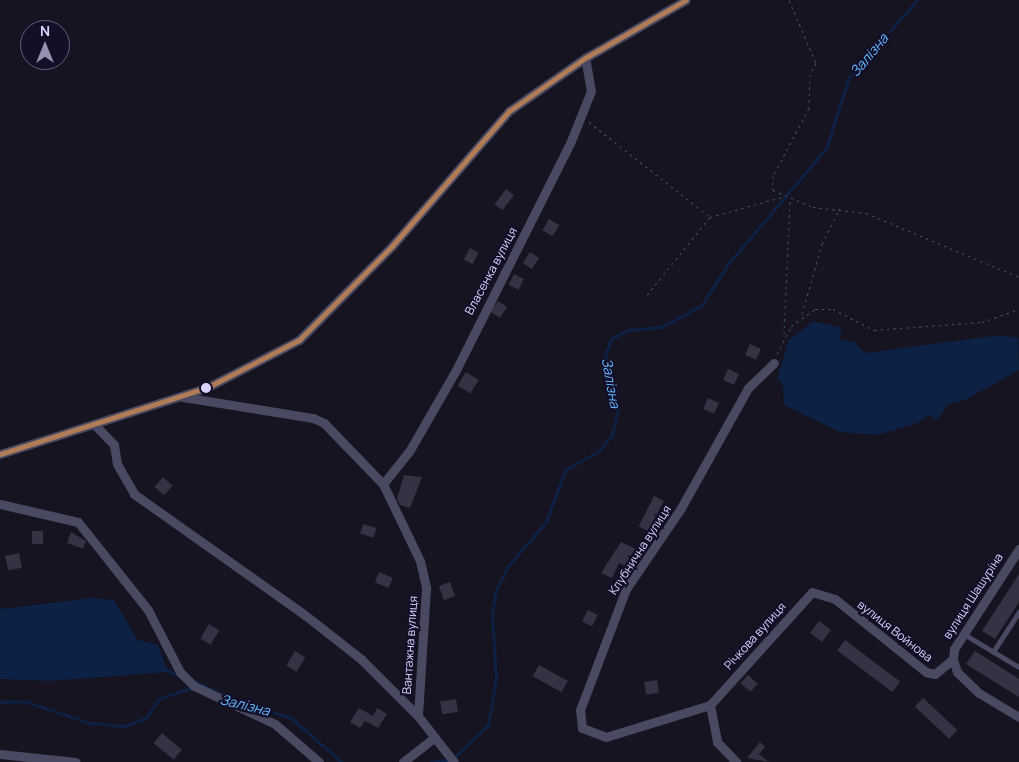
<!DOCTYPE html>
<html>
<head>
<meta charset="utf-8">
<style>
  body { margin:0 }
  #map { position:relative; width:1019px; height:762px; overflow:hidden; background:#161421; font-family:Manrope,sans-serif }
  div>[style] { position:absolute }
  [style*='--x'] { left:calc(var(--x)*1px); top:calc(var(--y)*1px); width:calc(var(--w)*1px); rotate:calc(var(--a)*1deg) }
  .water>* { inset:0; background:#0d2144 }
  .stream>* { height:2.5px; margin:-1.25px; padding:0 1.25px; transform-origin:1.25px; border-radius:1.25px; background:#0d2144 }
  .building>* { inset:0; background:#343243; transform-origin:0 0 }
  .path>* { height:1px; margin-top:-0.5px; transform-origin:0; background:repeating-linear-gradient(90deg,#44505f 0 2.5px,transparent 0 6.5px) }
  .lane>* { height:4.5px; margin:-2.25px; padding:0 2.25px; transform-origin:2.25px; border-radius:2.25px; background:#4a4962 }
  .street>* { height:9px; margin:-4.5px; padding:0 4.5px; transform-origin:4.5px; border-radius:4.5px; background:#4a4962 }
  .bus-1>* { height:5px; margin:-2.5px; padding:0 2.5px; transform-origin:2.5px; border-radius:2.5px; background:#b07c57 }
  .dots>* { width:14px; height:14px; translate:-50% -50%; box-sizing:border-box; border:2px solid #130f26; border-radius:50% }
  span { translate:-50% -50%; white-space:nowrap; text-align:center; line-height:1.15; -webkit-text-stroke:4.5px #130f26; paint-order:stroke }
  .street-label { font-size:12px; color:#d9d4ff }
  .water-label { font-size:14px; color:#62b6ff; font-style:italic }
  .north { position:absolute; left:20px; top:20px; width:50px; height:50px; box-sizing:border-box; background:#130f26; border:1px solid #625e7d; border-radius:50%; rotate:0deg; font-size:14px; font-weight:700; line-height:20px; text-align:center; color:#d9d4ff }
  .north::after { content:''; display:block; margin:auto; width:18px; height:22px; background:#9591b1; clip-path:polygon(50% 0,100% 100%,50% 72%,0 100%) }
</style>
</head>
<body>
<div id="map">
  <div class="water">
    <i style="clip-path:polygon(813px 321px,842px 328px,839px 339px,854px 342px,865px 353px,1001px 335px,1018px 338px,1019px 370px,965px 400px,948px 404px,937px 420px,929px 415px,920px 422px,878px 435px,840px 432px,784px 405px,783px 384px,777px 378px,789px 340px)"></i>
    <i style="clip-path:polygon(93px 598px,114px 600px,138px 640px,158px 645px,168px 672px,49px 681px,0 679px,0 609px)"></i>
  </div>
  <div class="stream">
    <i style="--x:167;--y:670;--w:12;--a:24"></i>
    <i style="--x:192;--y:680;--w:54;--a:25.1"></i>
    <i style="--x:0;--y:702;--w:24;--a:-2"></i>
    <i style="--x:24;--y:701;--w:70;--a:18.4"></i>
    <i style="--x:90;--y:723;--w:35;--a:5"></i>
    <i style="--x:125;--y:726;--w:22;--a:-21"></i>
    <i style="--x:146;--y:718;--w:24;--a:-55"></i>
    <i style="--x:160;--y:698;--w:34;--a:-17"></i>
    <i style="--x:240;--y:704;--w:52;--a:14.6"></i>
    <i style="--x:290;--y:717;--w:69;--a:40.9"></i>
    <i style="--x:455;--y:757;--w:46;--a:-44.1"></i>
    <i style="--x:488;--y:725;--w:47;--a:-80.1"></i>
    <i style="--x:496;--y:679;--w:64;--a:-93.6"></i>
    <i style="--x:492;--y:615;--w:25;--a:-81"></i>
    <i style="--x:496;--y:590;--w:28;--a:-63"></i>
    <i style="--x:509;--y:565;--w:57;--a:-49.3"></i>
    <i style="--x:546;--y:522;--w:55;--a:-69.9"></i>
    <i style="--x:565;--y:470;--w:39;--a:-29"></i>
    <i style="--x:599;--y:451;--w:21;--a:-51"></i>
    <i style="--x:612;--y:435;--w:27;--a:-77"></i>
    <i style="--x:618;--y:409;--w:56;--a:-103.5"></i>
    <i style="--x:605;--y:355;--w:17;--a:-69"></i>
    <i style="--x:611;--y:339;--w:19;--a:-28"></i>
    <i style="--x:628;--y:330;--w:34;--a:-5"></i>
    <i style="--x:662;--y:327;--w:46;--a:-28.8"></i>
    <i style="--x:702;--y:305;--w:49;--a:-57.6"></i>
    <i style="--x:728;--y:264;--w:151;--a:-49.6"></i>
    <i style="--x:826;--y:149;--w:75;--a:-72.1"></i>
    <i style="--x:849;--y:78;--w:103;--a:-48.9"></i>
    <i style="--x:430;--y:762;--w:20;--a:-6"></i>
  </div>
  <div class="building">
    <i style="left:506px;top:189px;width:10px;height:19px;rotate:37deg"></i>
    <i style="left:549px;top:219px;width:12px;height:13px;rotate:31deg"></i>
    <i style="left:470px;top:248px;width:10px;height:13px;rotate:29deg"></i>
    <i style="left:530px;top:252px;width:11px;height:13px;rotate:34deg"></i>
    <i style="left:514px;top:274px;width:11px;height:12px;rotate:27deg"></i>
    <i style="left:498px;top:301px;width:11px;height:13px;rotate:34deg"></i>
    <i style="left:750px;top:344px;width:12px;height:12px;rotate:24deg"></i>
    <i style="left:728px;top:369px;width:12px;height:12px;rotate:24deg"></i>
    <i style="left:466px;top:372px;width:15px;height:16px;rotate:32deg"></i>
    <i style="left:708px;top:398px;width:12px;height:12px;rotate:24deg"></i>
    <i style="clip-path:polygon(404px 475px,422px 477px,410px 508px,400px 505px,397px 499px)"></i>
    <i style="left:163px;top:477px;width:13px;height:13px;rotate:42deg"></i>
    <i style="left:654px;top:496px;width:11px;height:34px;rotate:27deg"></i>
    <i style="left:363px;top:524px;width:14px;height:10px;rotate:17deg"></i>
    <i style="left:32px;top:531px;width:11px;height:13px"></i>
    <i style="clip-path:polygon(71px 532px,86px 541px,83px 549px,67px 543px)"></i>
    <i style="clip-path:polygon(621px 542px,636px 549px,627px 567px,619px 563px,612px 578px,601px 573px)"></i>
    <i style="left:19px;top:553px;width:15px;height:14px;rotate:79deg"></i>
    <i style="left:379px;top:572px;width:15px;height:11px;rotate:23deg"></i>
    <i style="clip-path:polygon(1019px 574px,1019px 602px,995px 639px,982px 631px)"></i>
    <i style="left:450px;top:582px;width:15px;height:12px;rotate:70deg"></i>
    <i style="left:588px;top:610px;width:11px;height:13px;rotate:27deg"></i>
    <i style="left:819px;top:621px;width:15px;height:15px;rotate:37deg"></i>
    <i style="left:209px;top:624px;width:12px;height:17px;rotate:31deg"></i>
    <i style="left:845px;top:640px;width:69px;height:13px;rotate:37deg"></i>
    <i style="left:295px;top:651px;width:12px;height:17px;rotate:31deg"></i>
    <i style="clip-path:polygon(975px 651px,1019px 679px,1019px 697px,966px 664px)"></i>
    <i style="left:539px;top:665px;width:33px;height:13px;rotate:29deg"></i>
    <i style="left:748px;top:675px;width:13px;height:11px;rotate:42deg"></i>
    <i style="left:657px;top:680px;width:13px;height:13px;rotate:81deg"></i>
    <i style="left:923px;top:698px;width:47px;height:12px;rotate:43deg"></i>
    <i style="left:456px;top:699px;width:13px;height:16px;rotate:81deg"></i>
    <i style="clip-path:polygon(359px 708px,373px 716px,377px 708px,387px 714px,378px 728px,365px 721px,360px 728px,350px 722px)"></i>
    <i style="left:162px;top:733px;width:26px;height:13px;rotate:40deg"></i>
    <i style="clip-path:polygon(760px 742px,765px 747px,759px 754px,769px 762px,747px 758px)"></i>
  </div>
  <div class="path">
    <i style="--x:789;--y:0;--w:69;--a:66.8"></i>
    <i style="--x:816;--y:63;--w:13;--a:119"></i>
    <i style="--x:810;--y:74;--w:34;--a:92"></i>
    <i style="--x:809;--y:108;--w:77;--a:117.9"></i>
    <i style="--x:773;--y:176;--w:14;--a:90"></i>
    <i style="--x:773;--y:190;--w:43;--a:23"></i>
    <i style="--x:813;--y:207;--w:53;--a:6.5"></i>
    <i style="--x:866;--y:213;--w:166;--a:22.7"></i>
    <i style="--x:589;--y:122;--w:154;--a:38.1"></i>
    <i style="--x:647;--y:295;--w:100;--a:-51.1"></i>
    <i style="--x:710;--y:217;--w:75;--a:-15.5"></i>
    <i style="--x:802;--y:314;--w:73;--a:-74.1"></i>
    <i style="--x:822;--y:244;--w:40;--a:-63.4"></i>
    <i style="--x:784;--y:334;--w:133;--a:-87.4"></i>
    <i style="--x:777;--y:354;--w:31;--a:-63"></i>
    <i style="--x:791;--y:326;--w:29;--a:-35"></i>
    <i style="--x:815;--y:309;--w:18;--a:0"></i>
    <i style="--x:833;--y:309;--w:46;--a:27.1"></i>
    <i style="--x:874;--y:330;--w:108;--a:-4.2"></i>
    <i style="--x:982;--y:322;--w:39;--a:-19"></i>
  </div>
  <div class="lane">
    <i style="--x:964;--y:634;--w:64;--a:31"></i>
    <i style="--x:993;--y:652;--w:48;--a:-57"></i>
  </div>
  <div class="street">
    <i style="--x:183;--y:397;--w:132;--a:9.2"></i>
    <i style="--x:313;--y:418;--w:12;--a:24"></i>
    <i style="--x:324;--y:423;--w:85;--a:46"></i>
    <i style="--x:383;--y:484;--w:85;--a:64.3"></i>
    <i style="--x:420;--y:561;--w:28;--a:77"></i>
    <i style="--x:426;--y:588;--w:128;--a:93.6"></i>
    <i style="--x:418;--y:716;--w:58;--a:52"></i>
    <i style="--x:94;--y:424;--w:29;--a:46"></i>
    <i style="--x:114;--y:445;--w:19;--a:81"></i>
    <i style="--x:117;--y:464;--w:34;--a:60"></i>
    <i style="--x:134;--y:494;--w:209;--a:35.3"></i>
    <i style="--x:305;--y:615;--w:71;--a:38.2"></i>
    <i style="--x:361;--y:659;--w:81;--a:45"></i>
    <i style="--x:0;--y:454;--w:216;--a:-17.8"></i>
    <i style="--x:206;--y:388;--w:105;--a:-27.3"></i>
    <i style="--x:299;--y:340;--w:132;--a:-45.3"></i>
    <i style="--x:392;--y:246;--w:179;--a:-49.1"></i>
    <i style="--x:509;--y:111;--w:93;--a:-34.9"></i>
    <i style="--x:585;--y:58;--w:116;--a:-29.9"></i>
    <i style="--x:383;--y:484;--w:43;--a:-51.5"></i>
    <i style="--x:410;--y:450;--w:92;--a:-60.1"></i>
    <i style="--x:456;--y:370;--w:256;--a:-63.3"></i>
    <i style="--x:571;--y:141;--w:54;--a:-68.2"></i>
    <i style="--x:591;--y:91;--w:34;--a:-100"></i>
    <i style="--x:0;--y:504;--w:80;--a:13"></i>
    <i style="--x:78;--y:522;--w:112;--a:51.5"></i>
    <i style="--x:148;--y:610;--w:70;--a:62.7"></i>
    <i style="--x:180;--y:672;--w:20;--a:45"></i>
    <i style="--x:194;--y:686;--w:89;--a:25.1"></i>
    <i style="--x:275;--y:724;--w:58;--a:40.8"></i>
    <i style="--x:1019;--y:549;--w:119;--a:123"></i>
    <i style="--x:954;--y:649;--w:10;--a:96"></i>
    <i style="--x:953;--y:659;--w:14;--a:73"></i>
    <i style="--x:957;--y:672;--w:30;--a:44"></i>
    <i style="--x:979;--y:693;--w:47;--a:31"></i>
    <i style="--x:710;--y:705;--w:109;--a:162.9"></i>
    <i style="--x:606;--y:737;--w:26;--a:-159"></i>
    <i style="--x:582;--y:728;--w:18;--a:-96"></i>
    <i style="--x:580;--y:710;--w:129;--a:-69.2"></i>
    <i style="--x:626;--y:589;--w:98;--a:-55.8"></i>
    <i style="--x:681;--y:508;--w:137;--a:-60.8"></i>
    <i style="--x:748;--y:388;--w:36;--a:-44"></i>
    <i style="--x:710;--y:705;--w:152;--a:-47.9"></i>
    <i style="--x:812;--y:592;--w:24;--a:17"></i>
    <i style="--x:835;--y:599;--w:117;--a:38.7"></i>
    <i style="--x:926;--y:672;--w:9;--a:13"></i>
    <i style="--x:935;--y:674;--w:23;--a:-40"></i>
    <i style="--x:710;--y:705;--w:38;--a:79"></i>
    <i style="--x:717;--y:742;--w:28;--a:46"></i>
    <i style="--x:0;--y:754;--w:76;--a:6"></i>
    <i style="--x:403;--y:762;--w:37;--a:-38"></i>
  </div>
  <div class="bus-1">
    <i style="--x:0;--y:454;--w:216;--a:-17.8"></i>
    <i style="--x:206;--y:388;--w:105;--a:-27.3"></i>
    <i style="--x:299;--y:340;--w:132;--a:-45.3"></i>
    <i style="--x:392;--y:246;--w:179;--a:-49.1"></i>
    <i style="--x:509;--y:111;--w:93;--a:-34.9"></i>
    <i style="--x:585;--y:58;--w:116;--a:-29.9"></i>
  </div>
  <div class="dots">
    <i style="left:206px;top:388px;background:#d9d4ff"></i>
  </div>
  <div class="street-label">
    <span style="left:491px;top:271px;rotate:-62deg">Власенка вулиця</span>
    <span style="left:640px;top:550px;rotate:-57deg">Клубнична вулиця</span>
    <span style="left:973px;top:596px;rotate:-57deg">вулиця Шашуріна</span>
    <span style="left:895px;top:631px;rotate:38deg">вулиця Войнова</span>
    <span style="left:755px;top:636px;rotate:-48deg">Річкова вулиця</span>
    <span style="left:410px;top:645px;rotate:-86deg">Вантажна вулиця</span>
  </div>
  <div class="water-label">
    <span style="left:869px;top:55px;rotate:-50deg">Залізна</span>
    <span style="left:611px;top:383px;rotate:80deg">Залізна</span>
    <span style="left:245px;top:705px;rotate:14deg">Залізна</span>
  </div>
  <div class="north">N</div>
</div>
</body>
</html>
